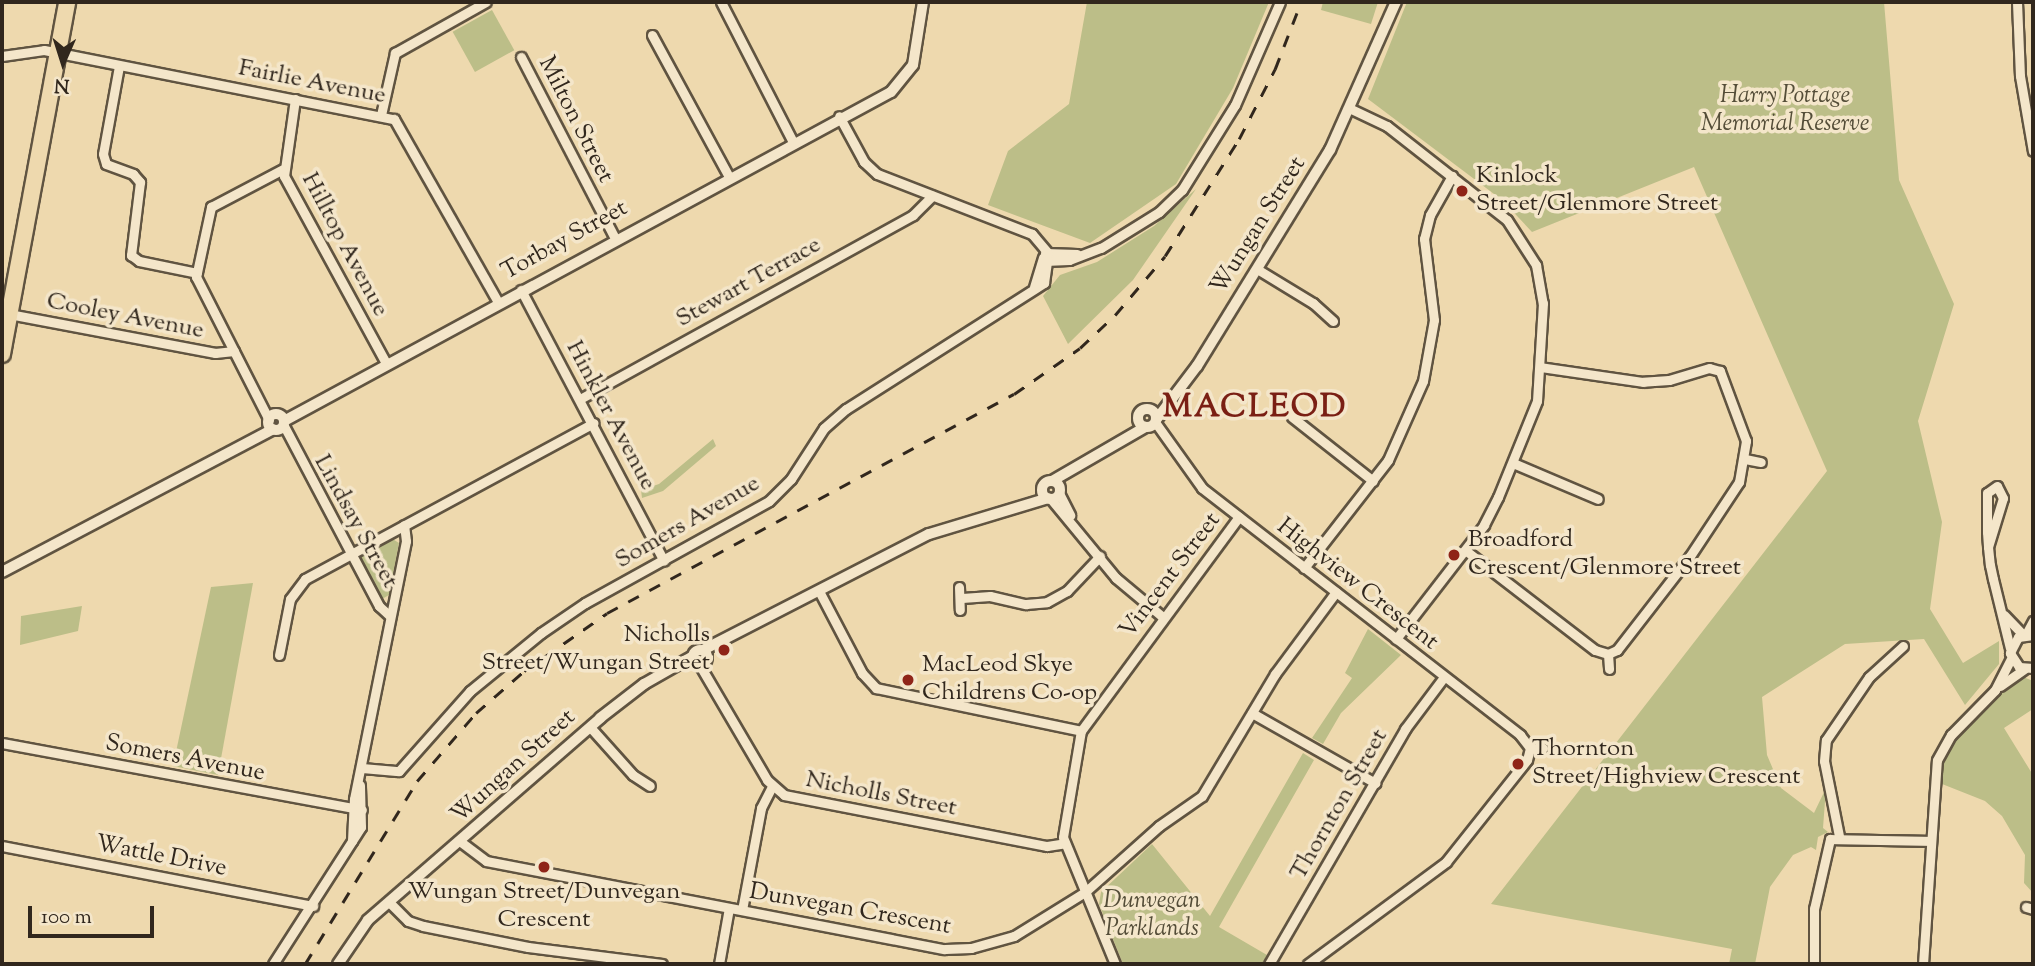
<!DOCTYPE html>
<html>
<head>
<meta charset="utf-8">
<style>
  body { margin:0 }
  #map { position:relative; width:2035px; height:966px; overflow:hidden; background:#eed9ae; font-family:"Sorts Mill Goudy",serif }
  div>[style] { position:absolute }
  [style*='--x'] { left:calc(var(--x)*1px); top:calc(var(--y)*1px); width:calc(var(--w)*1px); rotate:calc(var(--a)*1deg) }
  .green>* { inset:0; background:#bcbe88; transform-origin:0 0 }
  .roads { filter:drop-shadow(2px 0 #605441) drop-shadow(-2px 0 #605441) drop-shadow(0 2px #605441) drop-shadow(0 -2px #605441) }
  .minor>* { height:9px; margin:-4.5px; padding:0 4.5px; transform-origin:4.5px; border-radius:4.5px; background:#f4e6ca }
  .tertiary>* { height:10px; margin:-5px; padding:0 5px; transform-origin:5px; border-radius:5px; background:#f4e6ca }
  .tertiary>.ring { margin:-5px; padding:0; box-sizing:content-box; background:none; border:10px solid #f4e6ca; border-radius:50% }
  .trunk>* { height:16px; margin:-8px; padding:0 8px; transform-origin:8px; border-radius:8px; background:#eed9ae }
  .rail>* { height:2.5px; margin-top:-1.25px; transform-origin:0; background:repeating-linear-gradient(90deg,#31271d 0 12px,transparent 0 24px) }
  .dots>* { width:19px; height:19px; translate:-50% -50%; box-sizing:border-box; border:4px solid #f4e6ca; border-radius:50% }
  span { translate:-50% -50%; white-space:nowrap; text-align:center; line-height:1.15; -webkit-text-stroke:7px #f4e6ca; paint-order:stroke }
  .street-label { font-size:24px; color:#31271d }
  .park-label { font-size:24px; color:#544d38; font-style:italic }
  .poi-label { font-size:24px; color:#31271d }
  .left { translate:0 -50%; text-align:left }
  .right { translate:-100% -50%; text-align:right }
  .district-label { font-size:32px; color:#7a1f14; font-weight:700; letter-spacing:2px }
  .frame { position:absolute; inset:0; border:4px solid #31271d; pointer-events:none }
  .north { position:absolute; left:28px; top:28px; width:70px; height:70px; -webkit-text-stroke:5px #f4e6ca; paint-order:stroke; rotate:183deg; font-size:19px; font-weight:700; line-height:28px; text-align:center; color:#31271d }
  .north::after { content:''; display:block; margin:auto; width:24px; height:32px; background:#31271d; clip-path:polygon(50% 0,100% 100%,50% 72%,0 100%) }
  .scale { position:absolute; left:28px; top:906px; width:126px; height:32px; box-sizing:border-box; border:4px solid #31271d; border-top:0; padding-left:9px; font-size:21px; line-height:24px; white-space:nowrap; color:#31271d; -webkit-text-stroke:5px #f4e6ca; paint-order:stroke }
</style>
</head>
<body>
<div id="map">
  <div class="green">
    <i style="clip-path:polygon(1087px 2px,1269px 2px,1233px 88px,1176px 184px,1090px 243px,988px 205px,1008px 151px,1069px 104px)"></i>
    <i style="clip-path:polygon(1323px 2px,1378px 2px,1371px 24px,1321px 10px)"></i>
    <i style="clip-path:polygon(1407px 2px,1884px 2px,1899px 180px,1954px 304px,1918px 421px,1942px 522px,1930px 609px,1963px 663px,1999px 641px,1999px 664px,1965px 705px,1924px 639px,1845px 644px,1762px 697px,1767px 755px,1781px 788px,1814px 813px,1826px 788px,1823px 828px,1828px 832px,1818px 837px,1816px 850px,1811px 847px,1793px 855px,1770px 887px,1755px 964px,1729px 964px,1732px 949px,1491px 904px,1827px 471px,1694px 167px,1532px 232px,1502px 200px,1368px 99px)"></i>
    <i style="left:492px;top:10px;width:46px;height:45px;rotate:61deg"></i>
    <i style="clip-path:polygon(1196px 189px,1133px 280px,1068px 344px,1043px 296px,1060px 275px,1097px 262px,1154px 226px)"></i>
    <i style="clip-path:polygon(713px 439px,716px 446px,663px 491px,642px 498px,641px 490px,659px 484px)"></i>
    <i style="clip-path:polygon(391px 538px,399px 543px,389px 595px,382px 599px,361px 557px)"></i>
    <i style="clip-path:polygon(253px 583px,218px 775px,173px 766px,211px 587px)"></i>
    <i style="clip-path:polygon(82px 606px,78px 631px,20px 645px,21px 616px)"></i>
    <i style="clip-path:polygon(1368px 629px,1401px 655px,1341px 713px,1323px 744px,1312px 738px,1352px 678px,1345px 673px)"></i>
    <i style="clip-path:polygon(2021px 676px,2033px 681px,2033px 709px,2004px 728px,2033px 775px,2033px 893px,2024px 883px,2025px 855px,2002px 816px,1985px 801px,1937px 782px,1943px 757px,1956px 735px,2006px 685px)"></i>
    <i style="clip-path:polygon(1303px 753px,1314px 760px,1219px 927px,1267px 955px,1262px 964px,1123px 964px,1099px 904px,1101px 892px,1152px 844px,1210px 916px)"></i>
  </div>
  <div class="roads">
    <div class="minor">
      <i style="--x:721;--y:2;--w:157;--a:62.8"></i>
      <i style="--x:2017;--y:2;--w:74;--a:87.7"></i>
      <i style="--x:2020;--y:76;--w:76;--a:80.2"></i>
      <i style="--x:652;--y:35;--w:162;--a:61.5"></i>
      <i style="--x:2;--y:56;--w:42;--a:-8.1"></i>
      <i style="--x:44;--y:50;--w:357;--a:11.2"></i>
      <i style="--x:394;--y:119;--w:210;--a:60.4"></i>
      <i style="--x:521;--y:57;--w:204;--a:62.6"></i>
      <i style="--x:119;--y:66;--w:89;--a:100.3"></i>
      <i style="--x:103;--y:154;--w:10;--a:73"></i>
      <i style="--x:106;--y:164;--w:29;--a:20"></i>
      <i style="--x:133;--y:174;--w:11;--a:49"></i>
      <i style="--x:140;--y:182;--w:74;--a:97"></i>
      <i style="--x:131;--y:255;--w:10;--a:37"></i>
      <i style="--x:139;--y:261;--w:59;--a:11.7"></i>
      <i style="--x:295;--y:99;--w:78;--a:98.1"></i>
      <i style="--x:284;--y:176;--w:213;--a:61.4"></i>
      <i style="--x:1349;--y:108;--w:42;--a:25.3"></i>
      <i style="--x:1387;--y:126;--w:152;--a:38.1"></i>
      <i style="--x:1507;--y:220;--w:54;--a:57.2"></i>
      <i style="--x:1536;--y:265;--w:39;--a:80"></i>
      <i style="--x:1543;--y:303;--w:98;--a:93.5"></i>
      <i style="--x:1537;--y:401;--w:104;--a:112.1"></i>
      <i style="--x:1498;--y:497;--w:31;--a:117"></i>
      <i style="--x:1484;--y:525;--w:144;--a:127.7"></i>
      <i style="--x:381;--y:115;--w:64;--a:-77.3"></i>
      <i style="--x:395;--y:53;--w:104;--a:-29.3"></i>
      <i style="--x:1045;--y:253;--w:32;--a:2"></i>
      <i style="--x:1044;--y:261;--w:25;--a:-2"></i>
      <i style="--x:1069;--y:260;--w:34;--a:-21"></i>
      <i style="--x:1101;--y:248;--w:68;--a:-31.8"></i>
      <i style="--x:1159;--y:212;--w:32;--a:-44"></i>
      <i style="--x:1182;--y:190;--w:100;--a:-58.1"></i>
      <i style="--x:1235;--y:105;--w:112;--a:-66.4"></i>
      <i style="--x:1257;--y:269;--w:66;--a:31.3"></i>
      <i style="--x:1313;--y:303;--w:27;--a:42"></i>
      <i style="--x:1034;--y:287;--w:31;--a:-73"></i>
      <i style="--x:521;--y:290;--w:306;--a:62.2"></i>
      <i style="--x:9;--y:314;--w:210;--a:10.7"></i>
      <i style="--x:215;--y:353;--w:19;--a:-6"></i>
      <i style="--x:580;--y:399;--w:380;--a:-28.9"></i>
      <i style="--x:913;--y:215;--w:27;--a:-45"></i>
      <i style="--x:1292;--y:417;--w:103;--a:38.3"></i>
      <i style="--x:269;--y:420;--w:161;--a:-117"></i>
      <i style="--x:196;--y:277;--w:72;--a:-77.9"></i>
      <i style="--x:211;--y:207;--w:81;--a:-27.8"></i>
      <i style="--x:1155;--y:422;--w:81;--a:54.5"></i>
      <i style="--x:1202;--y:488;--w:403;--a:37.8"></i>
      <i style="--x:1520;--y:735;--w:16;--a:52"></i>
      <i style="--x:1530;--y:748;--w:12;--a:104"></i>
      <i style="--x:1527;--y:760;--w:130;--a:128.5"></i>
      <i style="--x:1446;--y:862;--w:172;--a:143.5"></i>
      <i style="--x:283;--y:424;--w:206;--a:62.2"></i>
      <i style="--x:379;--y:606;--w:15;--a:42"></i>
      <i style="--x:1745;--y:459;--w:16;--a:11"></i>
      <i style="--x:1513;--y:463;--w:92;--a:23"></i>
      <i style="--x:1059;--y:493;--w:25;--a:63"></i>
      <i style="--x:1050;--y:498;--w:104;--a:50.5"></i>
      <i style="--x:1116;--y:578;--w:62;--a:39.8"></i>
      <i style="--x:1988;--y:547;--w:51;--a:-73"></i>
      <i style="--x:2003;--y:498;--w:13;--a:-117"></i>
      <i style="--x:1997;--y:486;--w:12;--a:145"></i>
      <i style="--x:1987;--y:493;--w:39;--a:90"></i>
      <i style="--x:1987;--y:532;--w:15;--a:86"></i>
      <i style="--x:1988;--y:547;--w:18;--a:84"></i>
      <i style="--x:1990;--y:565;--w:14;--a:78"></i>
      <i style="--x:1993;--y:579;--w:71;--a:76.2"></i>
      <i style="--x:1465;--y:550;--w:164;--a:37.6"></i>
      <i style="--x:1595;--y:650;--w:14;--a:17"></i>
      <i style="--x:1608;--y:654;--w:10;--a:-24"></i>
      <i style="--x:1617;--y:650;--w:119;--a:-52.2"></i>
      <i style="--x:1690;--y:556;--w:89;--a:-56.5"></i>
      <i style="--x:1739;--y:482;--w:42;--a:-80.3"></i>
      <i style="--x:1746;--y:441;--w:75;--a:-110.4"></i>
      <i style="--x:1720;--y:371;--w:11;--a:-165"></i>
      <i style="--x:1709;--y:368;--w:42;--a:163.3"></i>
      <i style="--x:1669;--y:380;--w:26;--a:176"></i>
      <i style="--x:1643;--y:382;--w:104;--a:-171.7"></i>
      <i style="--x:1304;--y:568;--w:137;--a:-52.1"></i>
      <i style="--x:1388;--y:460;--w:86;--a:-66.1"></i>
      <i style="--x:1423;--y:381;--w:62;--a:-79.8"></i>
      <i style="--x:1434;--y:320;--w:82;--a:-97"></i>
      <i style="--x:1424;--y:239;--w:25;--a:-76"></i>
      <i style="--x:1430;--y:215;--w:45;--a:-60.6"></i>
      <i style="--x:959;--y:587;--w:23;--a:88"></i>
      <i style="--x:819;--y:591;--w:93;--a:62.3"></i>
      <i style="--x:862;--y:673;--w:21;--a:47"></i>
      <i style="--x:876;--y:688;--w:209;--a:11.8"></i>
      <i style="--x:962;--y:598;--w:28;--a:-4"></i>
      <i style="--x:990;--y:596;--w:37;--a:13"></i>
      <i style="--x:1026;--y:604;--w:21;--a:-5"></i>
      <i style="--x:1047;--y:602;--w:23;--a:-29"></i>
      <i style="--x:1067;--y:591;--w:48;--a:-46.7"></i>
      <i style="--x:2004;--y:615;--w:28;--a:46"></i>
      <i style="--x:2026;--y:634;--w:15;--a:-62"></i>
      <i style="--x:2033;--y:635;--w:15;--a:172"></i>
      <i style="--x:2018;--y:637;--w:18;--a:117"></i>
      <i style="--x:2010;--y:653;--w:17;--a:57"></i>
      <i style="--x:2019;--y:667;--w:14;--a:4"></i>
      <i style="--x:1608;--y:654;--w:15;--a:86"></i>
      <i style="--x:279;--y:655;--w:57;--a:-78.9"></i>
      <i style="--x:290;--y:599;--w:25;--a:-53"></i>
      <i style="--x:305;--y:579;--w:328;--a:-28.4"></i>
      <i style="--x:699;--y:664;--w:134;--a:59.6"></i>
      <i style="--x:767;--y:780;--w:23;--a:41"></i>
      <i style="--x:784;--y:795;--w:268;--a:11"></i>
      <i style="--x:1047;--y:846;--w:18;--a:-9"></i>
      <i style="--x:2000;--y:686;--w:29;--a:-35"></i>
      <i style="--x:1252;--y:713;--w:142;--a:29.6"></i>
      <i style="--x:590;--y:727;--w:64;--a:48.1"></i>
      <i style="--x:633;--y:775;--w:20;--a:33"></i>
      <i style="--x:2;--y:743;--w:366;--a:10.5"></i>
      <i style="--x:1530;--y:749;--w:13;--a:-4"></i>
      <i style="--x:362;--y:768;--w:37;--a:5"></i>
      <i style="--x:399;--y:771;--w:107;--a:-48.4"></i>
      <i style="--x:470;--y:691;--w:92;--a:-39.2"></i>
      <i style="--x:541;--y:633;--w:53;--a:-34.3"></i>
      <i style="--x:585;--y:603;--w:210;--a:-29"></i>
      <i style="--x:769;--y:501;--w:31;--a:-45"></i>
      <i style="--x:791;--y:479;--w:61;--a:-57.1"></i>
      <i style="--x:824;--y:428;--w:29;--a:-41"></i>
      <i style="--x:846;--y:409;--w:235;--a:-32.5"></i>
      <i style="--x:1044;--y:283;--w:30;--a:-82"></i>
      <i style="--x:1048;--y:253;--w:25;--a:-130"></i>
      <i style="--x:1032;--y:234;--w:166;--a:-158.8"></i>
      <i style="--x:877;--y:174;--w:18;--a:-137"></i>
      <i style="--x:864;--y:162;--w:52;--a:-118.5"></i>
      <i style="--x:1839;--y:836;--w:76;--a:-101.3"></i>
      <i style="--x:1824;--y:761;--w:21;--a:-85"></i>
      <i style="--x:1826;--y:740;--w:76;--a:-55.7"></i>
      <i style="--x:1869;--y:677;--w:46;--a:-42.4"></i>
      <i style="--x:352;--y:841;--w:42;--a:-87.3"></i>
      <i style="--x:354;--y:799;--w:263;--a:-78.6"></i>
      <i style="--x:406;--y:541;--w:16;--a:-97"></i>
      <i style="--x:461;--y:842;--w:31;--a:37"></i>
      <i style="--x:486;--y:861;--w:467;--a:10.9"></i>
      <i style="--x:945;--y:949;--w:26;--a:-2"></i>
      <i style="--x:971;--y:948;--w:45;--a:-15.6"></i>
      <i style="--x:1014;--y:936;--w:84;--a:-31.8"></i>
      <i style="--x:1085;--y:892;--w:99;--a:-41.7"></i>
      <i style="--x:1159;--y:826;--w:52;--a:-34.9"></i>
      <i style="--x:1202;--y:796;--w:142;--a:-59.1"></i>
      <i style="--x:1275;--y:674;--w:102;--a:-53.4"></i>
      <i style="--x:2;--y:846;--w:317;--a:10.9"></i>
      <i style="--x:389;--y:902;--w:27;--a:45"></i>
      <i style="--x:408;--y:921;--w:16;--a:18"></i>
      <i style="--x:423;--y:926;--w:107;--a:11.3"></i>
      <i style="--x:528;--y:947;--w:135;--a:7.2"></i>
      <i style="--x:2026;--y:907;--w:7;--a:16"></i>
      <i style="--x:742;--y:910;--w:104;--a:-79.4"></i>
      <i style="--x:761;--y:808;--w:25;--a:-63"></i>
      <i style="--x:1814;--y:962;--w:53;--a:-90"></i>
      <i style="--x:1814;--y:909;--w:72;--a:-77.1"></i>
      <i style="--x:1830;--y:839;--w:100;--a:1.1"></i>
      <i style="--x:273;--y:964;--w:163;--a:-57.3"></i>
      <i style="--x:361;--y:827;--w:42;--a:-91.4"></i>
      <i style="--x:719;--y:964;--w:57;--a:-79.9"></i>
      <i style="--x:1115;--y:964;--w:137;--a:-112.3"></i>
      <i style="--x:1063;--y:837;--w:108;--a:-80.4"></i>
      <i style="--x:1081;--y:731;--w:266;--a:-53.6"></i>
      <i style="--x:1269;--y:964;--w:272;--a:-59.9"></i>
      <i style="--x:1405;--y:729;--w:65;--a:-53.1"></i>
      <i style="--x:1923;--y:964;--w:204;--a:-86.1"></i>
      <i style="--x:1937;--y:760;--w:29;--a:-61"></i>
      <i style="--x:1951;--y:735;--w:63;--a:-45.6"></i>
      <i style="--x:1995;--y:690;--w:35;--a:-63"></i>
    </div>
    <div class="tertiary">
      <i class="ring" style="left:1138px;top:409px;width:8px;height:8px"></i>
      <i class="ring" style="left:268px;top:414px;width:6px;height:6px"></i>
      <i style="--x:1156;--y:420;--w:68;--a:-52.8"></i>
      <i style="--x:1197;--y:366;--w:254;--a:-58.4"></i>
      <i style="--x:1330;--y:150;--w:162;--a:-66"></i>
      <i style="--x:284;--y:421;--w:690;--a:-28.46"></i>
      <i style="--x:891;--y:92;--w:35;--a:-51"></i>
      <i style="--x:913;--y:65;--w:64;--a:-81"></i>
      <i style="--x:1052;--y:481;--w:108;--a:-30.1"></i>
      <i class="ring" style="left:1042px;top:481px;width:8px;height:8px"></i>
      <i style="--x:2;--y:572;--w:306;--a:-27.8"></i>
      <i class="ring" style="left:693px;top:650px;width:4px;height:4px"></i>
      <i style="--x:703;--y:650;--w:254;--a:-27.2"></i>
      <i style="--x:929;--y:534;--w:124;--a:-16.8"></i>
      <i style="--x:338;--y:964;--w:53;--a:-55.7"></i>
      <i style="--x:368;--y:920;--w:308;--a:-41"></i>
      <i style="--x:600;--y:718;--w:56;--a:-37.7"></i>
      <i style="--x:644;--y:684;--w:56;--a:-29.7"></i>
    </div>
    <div class="trunk">
      <i style="--x:2;--y:354;--w:358;--a:-79.5"></i>
    </div>
  </div>
  <div class="rail">
    <i style="--x:305;--y:964;--w:215;--a:-58.5"></i>
    <i style="--x:417;--y:781;--w:90;--a:-49.1"></i>
    <i style="--x:476;--y:713;--w:64;--a:-41.2"></i>
    <i style="--x:524;--y:671;--w:101;--a:-34.9"></i>
    <i style="--x:607;--y:613;--w:462;--a:-28.3"></i>
    <i style="--x:1014;--y:394;--w:80;--a:-34.9"></i>
    <i style="--x:1080;--y:348;--w:48;--a:-43.3"></i>
    <i style="--x:1115;--y:315;--w:77;--a:-49.7"></i>
    <i style="--x:1165;--y:256;--w:138;--a:-57.7"></i>
    <i style="--x:1239;--y:139;--w:79;--a:-62.8"></i>
    <i style="--x:1275;--y:69;--w:72;--a:-68.8"></i>
  </div>
  <div class="dots">
    <i style="left:1462px;top:191px;background:#8f2418"></i>
    <i style="left:1454px;top:555px;background:#8f2418"></i>
    <i style="left:724px;top:650px;background:#8f2418"></i>
    <i style="left:908px;top:680px;background:#8f2418"></i>
    <i style="left:1518px;top:764px;background:#8f2418"></i>
    <i style="left:544px;top:867px;background:#8f2418"></i>
  </div>
  <div class="street-label">
    <span style="left:312px;top:83px;rotate:11deg">Fairlie Avenue</span>
    <span style="left:575px;top:120px;rotate:63deg">Milton Street</span>
    <span style="left:1259px;top:226px;rotate:-58deg">Wungan Street</span>
    <span style="left:565px;top:241px;rotate:-29deg">Torbay Street</span>
    <span style="left:344px;top:245px;rotate:62deg">Hilltop Avenue</span>
    <span style="left:749px;top:283px;rotate:-29deg">Stewart Terrace</span>
    <span style="left:125px;top:317px;rotate:11deg">Cooley Avenue</span>
    <span style="left:610px;top:416px;rotate:62deg">Hinkler Avenue</span>
    <span style="left:355px;top:522px;rotate:61deg">Lindsay Street</span>
    <span style="left:688px;top:523px;rotate:-30deg">Somers Avenue</span>
    <span style="left:1171px;top:576px;rotate:-53deg">Vincent Street</span>
    <span style="left:1357px;top:585px;rotate:38deg">Highview Crescent</span>
    <span style="left:185px;top:759px;rotate:11deg">Somers Avenue</span>
    <span style="left:514px;top:767px;rotate:-42deg">Wungan Street</span>
    <span style="left:881px;top:795px;rotate:11deg">Nicholls Street</span>
    <span style="left:1340px;top:805px;rotate:-60deg">Thornton Street</span>
    <span style="left:161px;top:857px;rotate:11deg">Wattle Drive</span>
    <span style="left:850px;top:910px;rotate:10deg">Dunvegan Crescent</span>
  </div>
  <div class="park-label">
    <span style="left:1785px;top:111px">Harry Pottage<br>Memorial Reserve</span>
    <span style="left:1152px;top:916px">Dunvegan<br>Parklands</span>
  </div>
  <div class="poi-label">
    <span class="left" style="left:1476px;top:191px">Kinlock<br>Street/Glenmore Street</span>
    <span class="left" style="left:1468px;top:555px">Broadford<br>Crescent/Glenmore Street</span>
    <span class="right" style="left:710px;top:650px">Nicholls<br>Street/Wungan Street</span>
    <span class="left" style="left:922px;top:680px">MacLeod Skye<br>Childrens Co-op</span>
    <span class="left" style="left:1532px;top:764px">Thornton<br>Street/Highview Crescent</span>
    <span style="left:544px;top:907px">Wungan Street/Dunvegan<br>Crescent</span>
  </div>
  <div class="district-label">
    <span style="left:1255px;top:408px">MACLEOD</span>
  </div>
  <div class="frame"></div>
  <div class="north">N</div>
  <div class="scale">100 m</div>
</div>
</body>
</html>
